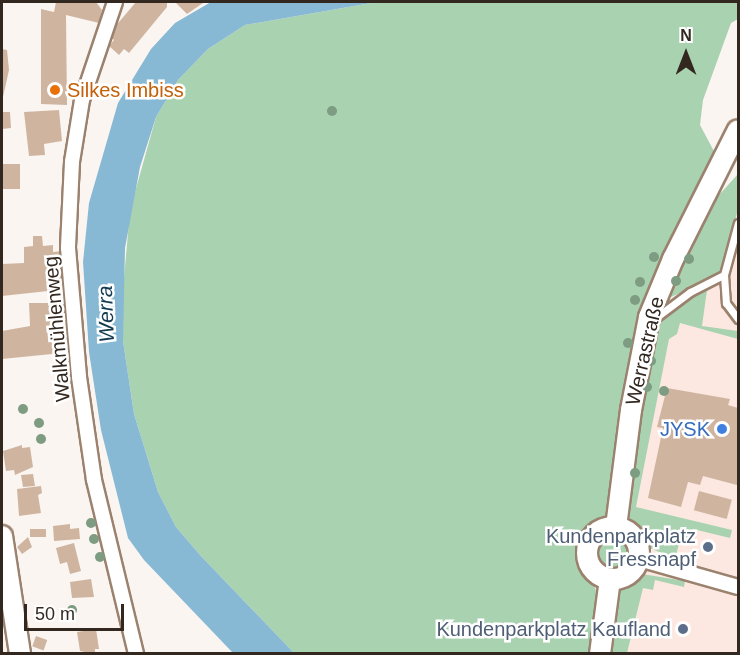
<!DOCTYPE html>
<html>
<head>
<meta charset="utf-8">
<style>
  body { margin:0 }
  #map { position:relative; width:740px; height:655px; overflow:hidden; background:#fbf5f1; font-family:Helvetica,sans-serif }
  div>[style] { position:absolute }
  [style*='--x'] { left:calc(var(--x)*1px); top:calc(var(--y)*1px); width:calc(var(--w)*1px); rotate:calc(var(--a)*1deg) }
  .commercial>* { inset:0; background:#fce8e0 }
  .green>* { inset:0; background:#a9d2b0 }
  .round { border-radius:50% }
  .water>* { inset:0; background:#87b8d4 }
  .building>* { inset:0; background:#cfb5a0; transform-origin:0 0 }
  .roads { filter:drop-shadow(2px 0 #9b826e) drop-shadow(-2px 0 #9b826e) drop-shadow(0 2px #9b826e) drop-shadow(0 -2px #9b826e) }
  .lane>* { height:7px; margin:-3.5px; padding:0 3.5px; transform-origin:3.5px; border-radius:3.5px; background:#fff }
  .street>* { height:14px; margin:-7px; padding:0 7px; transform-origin:7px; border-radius:7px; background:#fff }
  .secondary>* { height:20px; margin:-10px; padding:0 10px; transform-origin:10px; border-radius:10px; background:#fff }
  .secondary>.ring { margin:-10px; padding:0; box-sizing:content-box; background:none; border:20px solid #fff; border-radius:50% }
  .trees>* { width:10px; height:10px; margin:-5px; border-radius:50%; background:#7d9c82 }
  .dots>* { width:16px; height:16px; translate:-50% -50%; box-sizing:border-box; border:3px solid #fff; border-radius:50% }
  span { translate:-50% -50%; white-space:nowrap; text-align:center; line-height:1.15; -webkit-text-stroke:5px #fff; paint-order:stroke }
  .food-label { font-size:20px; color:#c56008 }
  .left { translate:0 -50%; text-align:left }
  .street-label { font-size:20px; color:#322820 }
  .shop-label { font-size:20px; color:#366cbe }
  .right { translate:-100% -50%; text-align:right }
  .service-label { font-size:20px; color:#4e5e75 }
  .water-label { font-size:21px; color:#133c51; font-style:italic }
  .frame { position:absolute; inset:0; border:3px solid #322820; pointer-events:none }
  .north { position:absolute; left:656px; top:24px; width:60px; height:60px; -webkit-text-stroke:4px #fff; paint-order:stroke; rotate:0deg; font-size:16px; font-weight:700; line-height:24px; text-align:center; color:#322820 }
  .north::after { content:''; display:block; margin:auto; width:21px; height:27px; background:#322820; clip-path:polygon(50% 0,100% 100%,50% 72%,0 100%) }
  .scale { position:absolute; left:24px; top:604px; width:100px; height:27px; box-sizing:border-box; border:3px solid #322820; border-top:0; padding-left:8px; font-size:18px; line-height:21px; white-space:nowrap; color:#322820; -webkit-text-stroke:4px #fff; paint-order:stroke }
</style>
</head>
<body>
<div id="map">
  <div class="commercial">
    <i style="clip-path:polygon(738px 195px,738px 653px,625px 654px,654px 543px,635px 507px,660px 362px,689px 278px)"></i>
  </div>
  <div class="green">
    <i style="clip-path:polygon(377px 2px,738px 2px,738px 19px,731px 23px,703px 100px,700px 125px,716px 155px,663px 260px,611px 503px,604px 522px,589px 534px,581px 551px,598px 596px,616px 598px,625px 582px,642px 574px,685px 581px,684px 587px,655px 580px,653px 590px,643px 588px,627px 653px,294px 653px,200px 555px,176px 527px,158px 492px,134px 414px,123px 341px,123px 290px,130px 210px,156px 117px,178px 80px,208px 49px,245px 25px)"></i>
    <i style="clip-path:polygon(738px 174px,738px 209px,723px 266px,717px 275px,663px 301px,709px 206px)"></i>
    <i style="clip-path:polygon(707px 290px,702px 326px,738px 331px,738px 339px,680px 323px,677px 334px,669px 339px,636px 507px,732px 530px,730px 538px,693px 529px,691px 539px,681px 536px,676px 555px,685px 558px,684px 562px,647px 547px,635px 532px,628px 512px,632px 458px,638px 404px,657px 325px,678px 303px)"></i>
    <i class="round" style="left:593px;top:534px;width:40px;height:40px"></i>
  </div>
  <div class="water">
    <i style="clip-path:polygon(211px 2px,377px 2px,245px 25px,208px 49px,178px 80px,156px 117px,140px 167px,125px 248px,123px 341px,134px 414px,158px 492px,176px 527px,200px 555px,294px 653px,233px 653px,144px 560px,128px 538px,101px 430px,89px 352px,83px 262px,89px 203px,118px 103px,151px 49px,175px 23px)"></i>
  </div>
  <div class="building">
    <i style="clip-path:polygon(56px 2px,96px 2px,102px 10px,99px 23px,66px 15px,67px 105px,41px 104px,41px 9px,54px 12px)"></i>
    <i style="clip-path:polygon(136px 2px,167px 2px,167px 7px,129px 53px,124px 49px,119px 55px,109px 46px,114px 40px,108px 35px)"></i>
    <i style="clip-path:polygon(175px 2px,201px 2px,203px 3px,187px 14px)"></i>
    <i style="clip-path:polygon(2px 49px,7px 50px,9px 70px,3px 97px)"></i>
    <i style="clip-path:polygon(59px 110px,62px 141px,44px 144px,45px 155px,29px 156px,24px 112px)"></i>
    <i style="clip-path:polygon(2px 112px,10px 112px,11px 128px,2px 129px)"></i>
    <i style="left:2px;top:164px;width:18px;height:25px"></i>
    <i style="clip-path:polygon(33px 236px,42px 236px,43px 246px,53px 245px,53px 252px,63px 251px,72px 352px,2px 359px,2px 331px,30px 326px,29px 303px,48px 303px,48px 291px,2px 296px,2px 264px,24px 263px,24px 247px,33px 246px)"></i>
    <i style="clip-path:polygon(667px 388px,730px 399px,728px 405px,738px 408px,737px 485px,703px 476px,700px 485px,688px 482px,681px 507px,648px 498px,663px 428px,657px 427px)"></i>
    <i style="clip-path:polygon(22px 445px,22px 448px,30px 447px,33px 467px,15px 475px,14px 470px,6px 471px,3px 451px)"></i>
    <i style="clip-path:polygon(33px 474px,35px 486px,23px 487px,21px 475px)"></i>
    <i style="clip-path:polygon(41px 486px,42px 493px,38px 495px,41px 513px,19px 516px,17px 489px)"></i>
    <i style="left:699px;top:491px;width:34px;height:20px;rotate:15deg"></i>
    <i style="clip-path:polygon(70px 524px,70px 529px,79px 528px,80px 539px,54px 541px,53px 526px)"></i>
    <i style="left:30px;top:529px;width:16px;height:8px"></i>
    <i style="clip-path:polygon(28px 537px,32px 547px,22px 554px,17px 547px)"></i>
    <i style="clip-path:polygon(74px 543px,81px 571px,70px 574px,67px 562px,60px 564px,56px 548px)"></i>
    <i style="clip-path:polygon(91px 579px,94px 597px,72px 598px,70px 582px)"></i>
    <i style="clip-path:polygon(96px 629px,99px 649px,95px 649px,95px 654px,80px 651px,77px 632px)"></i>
    <i style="left:36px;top:636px;width:12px;height:11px;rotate:20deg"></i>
  </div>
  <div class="roads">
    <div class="lane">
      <i style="--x:738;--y:223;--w:54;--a:105.1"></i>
      <i style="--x:724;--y:275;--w:28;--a:86"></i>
      <i style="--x:726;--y:303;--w:20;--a:53"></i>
      <i style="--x:658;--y:316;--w:40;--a:-37"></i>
      <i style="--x:690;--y:292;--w:38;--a:-27"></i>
    </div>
    <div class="street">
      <i style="--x:115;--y:2;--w:103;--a:108.6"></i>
      <i style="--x:82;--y:100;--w:63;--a:99.2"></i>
      <i style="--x:72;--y:162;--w:86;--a:92.7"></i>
      <i style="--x:68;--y:248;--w:129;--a:85.1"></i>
      <i style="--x:79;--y:377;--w:104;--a:81.7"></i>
      <i style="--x:94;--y:480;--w:179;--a:76.4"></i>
      <i style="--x:639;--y:559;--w:103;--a:15.8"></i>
    </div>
    <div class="secondary">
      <i class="ring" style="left:587px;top:527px;width:32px;height:32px"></i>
      <i style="--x:616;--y:527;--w:118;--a:-82.7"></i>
      <i style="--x:631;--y:410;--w:95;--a:-79"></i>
      <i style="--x:649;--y:317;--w:63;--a:-67.5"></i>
      <i style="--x:673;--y:259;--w:144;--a:-63.3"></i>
      <i style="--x:2;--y:536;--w:119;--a:81.3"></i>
      <i style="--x:600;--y:654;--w:76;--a:-82.4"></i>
    </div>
  </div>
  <div class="trees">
    <i style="left:332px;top:111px"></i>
    <i style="left:654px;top:257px"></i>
    <i style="left:689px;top:259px"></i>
    <i style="left:676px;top:281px"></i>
    <i style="left:640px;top:282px"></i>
    <i style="left:635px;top:300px"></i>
    <i style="left:628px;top:343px"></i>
    <i style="left:651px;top:361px"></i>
    <i style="left:647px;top:387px"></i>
    <i style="left:664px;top:391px"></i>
    <i style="left:23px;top:409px"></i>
    <i style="left:39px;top:423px"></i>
    <i style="left:41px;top:439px"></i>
    <i style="left:635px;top:473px"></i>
    <i style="left:91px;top:523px"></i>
    <i style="left:94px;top:539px"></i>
    <i style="left:100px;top:557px"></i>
    <i style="left:72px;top:610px"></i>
  </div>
  <div class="dots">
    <i style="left:55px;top:90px;background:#e8710a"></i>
    <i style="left:722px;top:429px;background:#3f7fe0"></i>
    <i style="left:708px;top:547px;background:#5c6f8a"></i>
    <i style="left:683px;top:629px;background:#5c6f8a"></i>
  </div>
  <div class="food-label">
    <span class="left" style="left:67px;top:90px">Silkes Imbiss</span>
  </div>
  <div class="street-label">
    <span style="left:57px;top:329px;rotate:-95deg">Walkmühlenweg</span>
    <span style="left:645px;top:351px;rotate:-77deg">Werrastraße</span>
  </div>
  <div class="shop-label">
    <span class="right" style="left:710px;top:429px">JYSK</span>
  </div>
  <div class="service-label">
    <span class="right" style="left:696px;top:548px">Kundenparkplatz<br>Fressnapf</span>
    <span class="right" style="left:671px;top:629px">Kundenparkplatz Kaufland</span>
  </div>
  <div class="water-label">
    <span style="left:106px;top:314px;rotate:-92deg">Werra</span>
  </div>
  <div class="frame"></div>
  <div class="north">N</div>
  <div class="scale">50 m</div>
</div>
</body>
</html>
